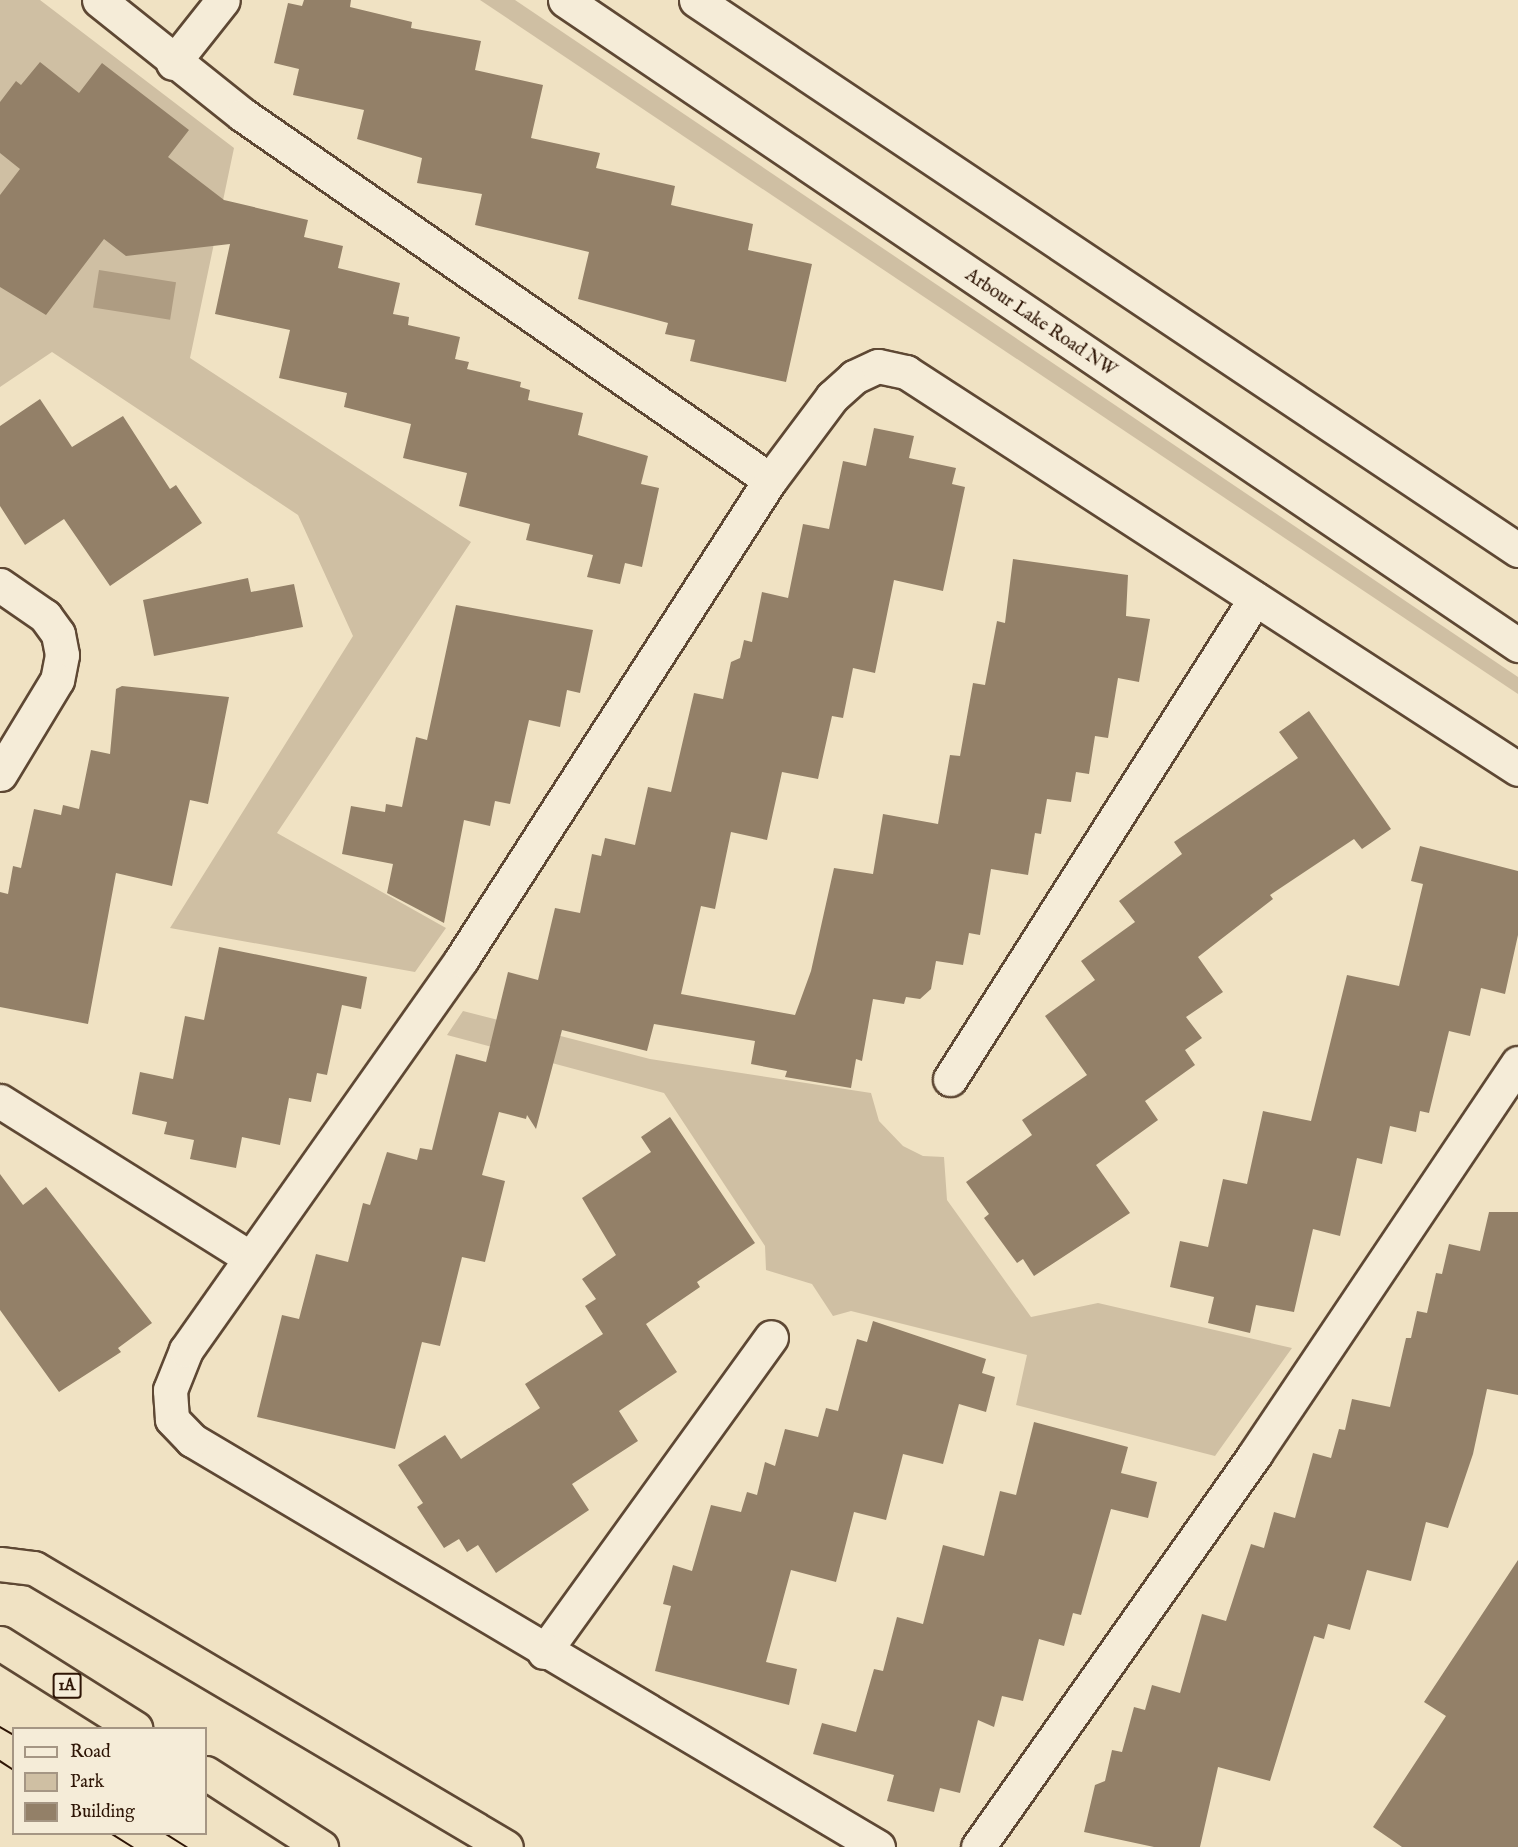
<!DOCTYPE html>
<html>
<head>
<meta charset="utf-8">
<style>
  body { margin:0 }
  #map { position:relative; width:1518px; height:1847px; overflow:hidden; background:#f0e2c3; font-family:"IM FELL English",serif }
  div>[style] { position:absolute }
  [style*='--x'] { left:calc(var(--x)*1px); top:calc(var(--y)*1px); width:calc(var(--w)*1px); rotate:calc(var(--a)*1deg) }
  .green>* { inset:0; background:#cfbfa3 }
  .water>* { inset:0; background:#ae9c82; transform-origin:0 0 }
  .building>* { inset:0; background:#938068 }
  .roads { filter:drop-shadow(2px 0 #5e4834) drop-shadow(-2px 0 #5e4834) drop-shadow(0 2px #5e4834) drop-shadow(0 -2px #5e4834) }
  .street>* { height:33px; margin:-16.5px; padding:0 16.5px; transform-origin:16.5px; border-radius:16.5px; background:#f5ecd8 }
  .secondary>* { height:33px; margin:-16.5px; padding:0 16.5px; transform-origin:16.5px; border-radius:16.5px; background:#f5ecd8 }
  .highway>* { height:33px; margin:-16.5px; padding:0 16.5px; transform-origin:16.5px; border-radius:16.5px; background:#f0e2c3 }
  .tram>* { height:1.5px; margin:-0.75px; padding:0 0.75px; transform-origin:0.75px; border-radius:0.75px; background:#2e1505 }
  span { translate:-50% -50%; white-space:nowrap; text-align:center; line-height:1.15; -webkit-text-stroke:5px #f5ecd8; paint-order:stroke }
  .shield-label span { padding:2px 4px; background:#f5ecd8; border:2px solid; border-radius:4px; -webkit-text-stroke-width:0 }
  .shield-label { font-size:16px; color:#2e1505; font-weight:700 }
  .street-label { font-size:18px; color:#2e1505 }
  .legend { position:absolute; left:12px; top:1727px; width:195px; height:108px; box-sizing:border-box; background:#f5ecd8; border:2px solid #a59684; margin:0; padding:8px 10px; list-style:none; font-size:18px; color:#2e1505 }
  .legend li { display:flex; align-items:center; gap:12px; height:30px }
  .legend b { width:30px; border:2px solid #a59684 }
</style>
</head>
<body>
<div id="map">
  <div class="green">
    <i style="clip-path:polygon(0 0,40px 0,234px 148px,190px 358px,471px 542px,277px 833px,446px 928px,415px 972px,170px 928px,353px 636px,298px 515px,52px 352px,0 387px)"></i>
    <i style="clip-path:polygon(480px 0,515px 0,1518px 677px,1518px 694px)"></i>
    <i style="clip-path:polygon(463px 1011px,650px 1059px,871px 1093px,879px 1121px,903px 1146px,923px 1156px,944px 1157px,947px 1200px,1031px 1317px,1098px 1303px,1292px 1348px,1215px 1456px,1016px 1405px,1027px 1355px,851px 1311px,833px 1316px,812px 1284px,766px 1270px,765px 1246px,664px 1093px,447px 1035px)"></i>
  </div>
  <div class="water">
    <i style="left:99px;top:270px;width:78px;height:38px;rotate:9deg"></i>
  </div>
  <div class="building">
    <i style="clip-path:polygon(304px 0,351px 0,350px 7px,412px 22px,411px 28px,481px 41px,475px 70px,543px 85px,531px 138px,600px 153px,596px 168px,675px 186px,671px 205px,753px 224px,748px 250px,812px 264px,786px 382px,690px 361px,695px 340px,665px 334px,668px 323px,578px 299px,589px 252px,475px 225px,482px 194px,417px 183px,422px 158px,357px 139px,364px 110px,293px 95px,299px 69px,274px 63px,288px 3px,302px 6px)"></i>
    <i style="clip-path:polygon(40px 62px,79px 93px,102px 63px,189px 130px,168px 157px,224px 200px,308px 220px,304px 237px,343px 246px,338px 268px,400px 283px,393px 314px,409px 317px,408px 325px,460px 337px,455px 359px,469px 362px,467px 369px,521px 382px,520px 387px,530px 390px,528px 400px,583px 413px,578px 435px,648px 456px,641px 484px,659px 488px,642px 567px,625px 563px,620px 584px,587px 577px,593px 555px,526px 540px,530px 524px,459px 506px,467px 473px,403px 458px,411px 424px,344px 407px,347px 393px,279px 378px,290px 330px,215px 314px,230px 244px,126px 256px,104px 239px,46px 315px,0 287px,0 195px,20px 169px,0 153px,0 102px,16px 81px,21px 85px)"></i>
    <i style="clip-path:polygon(40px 399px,72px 447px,123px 416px,170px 489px,176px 485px,202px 523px,110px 586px,64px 519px,25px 545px,0 506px,0 426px)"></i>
    <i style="clip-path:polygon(874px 428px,914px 436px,909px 458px,956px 468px,952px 484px,965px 487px,943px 591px,894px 580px,875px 673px,853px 668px,843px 718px,832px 716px,818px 779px,782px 772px,767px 840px,731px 832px,715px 909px,701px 906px,681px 994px,795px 1015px,811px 971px,834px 868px,873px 874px,883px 814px,938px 824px,950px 755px,960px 756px,973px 683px,985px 685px,997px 621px,1005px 623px,1013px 559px,1128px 575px,1126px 616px,1150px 619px,1139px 682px,1118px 678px,1108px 738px,1095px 736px,1089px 774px,1076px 772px,1071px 802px,1047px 799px,1041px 834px,1035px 833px,1028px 875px,991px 869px,980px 935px,969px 933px,963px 965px,936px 961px,931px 989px,920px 999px,906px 997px,904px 1004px,873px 999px,862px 1061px,856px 1059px,851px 1088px,785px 1077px,787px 1071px,751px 1064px,755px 1041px,654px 1024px,647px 1051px,562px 1030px,536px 1129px,527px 1115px,526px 1119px,499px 1112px,482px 1175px,505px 1181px,485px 1262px,462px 1257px,440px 1346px,422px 1342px,395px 1449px,257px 1417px,282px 1315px,299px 1319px,316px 1254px,348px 1262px,363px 1203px,370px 1205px,387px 1152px,417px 1160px,420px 1148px,432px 1150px,456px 1054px,486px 1062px,508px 972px,538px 980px,555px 908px,580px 913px,592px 854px,601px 856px,605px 838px,635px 845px,648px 787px,671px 792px,694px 693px,723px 699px,731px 662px,740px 658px,744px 640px,752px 642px,762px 592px,788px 598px,803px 524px,829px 529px,843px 461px,866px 466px)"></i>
    <i style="clip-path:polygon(248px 578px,251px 592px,294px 584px,303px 627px,154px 656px,143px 600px)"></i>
    <i style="clip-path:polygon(456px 605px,593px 630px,580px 693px,567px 690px,560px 727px,529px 720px,510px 804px,495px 801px,490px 826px,464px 820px,444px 923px,387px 893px,393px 864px,342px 854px,351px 806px,385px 812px,386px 804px,402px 807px,416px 737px,427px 740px)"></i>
    <i style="clip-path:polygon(122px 686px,229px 697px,208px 804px,190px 800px,172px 886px,116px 873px,88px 1024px,0 1007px,0 892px,8px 894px,13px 866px,21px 868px,34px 809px,61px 815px,63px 805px,79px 809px,91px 750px,110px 754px,116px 689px)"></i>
    <i style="clip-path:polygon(1309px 711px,1391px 829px,1362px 849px,1354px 839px,1270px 895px,1273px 899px,1198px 957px,1223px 992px,1186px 1017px,1202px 1038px,1185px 1050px,1195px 1065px,1145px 1101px,1158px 1120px,1096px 1165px,1130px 1213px,1034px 1276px,1023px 1259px,1017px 1263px,984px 1218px,989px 1214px,966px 1182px,1032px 1135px,1022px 1120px,1087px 1075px,1045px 1016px,1095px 980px,1081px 961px,1135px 922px,1119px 901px,1182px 854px,1174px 842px,1298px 758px,1279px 732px)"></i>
    <i style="clip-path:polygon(1420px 846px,1518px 871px,1518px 935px,1505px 994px,1481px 988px,1470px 1036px,1449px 1031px,1429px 1113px,1420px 1111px,1416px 1132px,1390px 1126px,1382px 1164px,1357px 1158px,1340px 1236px,1313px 1229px,1294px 1312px,1256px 1305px,1250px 1333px,1208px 1323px,1214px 1297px,1170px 1287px,1180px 1241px,1208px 1247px,1223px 1179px,1247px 1184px,1263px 1111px,1311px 1121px,1347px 975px,1399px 986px,1423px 884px,1411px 881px)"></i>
    <i style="clip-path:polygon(219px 947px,367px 977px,361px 1009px,342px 1005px,327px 1075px,317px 1073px,311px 1102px,289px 1098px,280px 1145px,242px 1137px,236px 1168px,190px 1159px,194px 1140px,164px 1134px,167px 1122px,132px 1114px,140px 1072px,173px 1079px,185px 1016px,204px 1020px)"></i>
    <i style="clip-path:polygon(670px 1117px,755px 1243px,697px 1282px,700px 1287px,646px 1324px,677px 1372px,619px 1411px,638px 1441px,572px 1484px,589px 1510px,496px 1573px,478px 1545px,467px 1552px,459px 1539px,444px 1548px,417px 1507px,423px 1503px,398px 1465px,445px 1435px,461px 1459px,540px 1408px,525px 1384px,603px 1334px,585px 1306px,596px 1299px,582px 1279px,616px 1255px,582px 1198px,651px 1152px,641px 1137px)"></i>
    <i style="clip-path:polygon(0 1174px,23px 1205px,46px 1187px,152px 1323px,118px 1348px,121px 1352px,59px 1392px,0 1310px)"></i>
    <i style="clip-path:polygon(1489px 1212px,1518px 1212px,1518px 1395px,1487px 1389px,1473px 1454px,1448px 1528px,1426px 1522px,1411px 1581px,1367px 1570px,1350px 1630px,1328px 1624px,1324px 1639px,1314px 1636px,1270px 1781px,1218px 1767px,1200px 1847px,1154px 1847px,1084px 1832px,1095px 1785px,1105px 1781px,1112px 1750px,1122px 1752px,1134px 1707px,1145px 1710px,1152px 1685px,1180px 1693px,1202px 1614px,1226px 1621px,1251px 1544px,1264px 1548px,1274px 1512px,1295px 1518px,1313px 1453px,1331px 1458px,1339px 1429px,1345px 1430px,1352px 1399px,1390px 1407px,1406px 1338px,1411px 1338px,1417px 1311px,1427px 1313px,1436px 1273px,1442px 1274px,1449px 1244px,1480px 1251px)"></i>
    <i style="clip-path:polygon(873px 1321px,986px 1359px,982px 1373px,995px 1377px,986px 1412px,959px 1404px,943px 1464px,903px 1454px,886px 1520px,854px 1512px,836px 1582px,791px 1570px,766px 1662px,797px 1669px,789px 1705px,655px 1671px,671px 1606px,663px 1604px,673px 1565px,692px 1571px,711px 1505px,741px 1512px,747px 1492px,757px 1495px,765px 1462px,775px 1466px,785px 1429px,818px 1437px,826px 1408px,838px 1411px,857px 1339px,867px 1342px)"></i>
    <i style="clip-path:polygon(1034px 1422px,1128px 1447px,1121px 1473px,1157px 1482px,1148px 1518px,1111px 1509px,1081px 1615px,1073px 1613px,1064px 1646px,1039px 1639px,1023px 1701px,1002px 1696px,994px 1727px,978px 1720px,960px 1793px,940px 1788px,934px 1812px,887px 1801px,894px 1775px,813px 1754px,822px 1723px,856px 1732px,874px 1669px,883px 1671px,897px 1617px,923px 1624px,943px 1545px,984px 1556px,1000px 1491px,1016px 1495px)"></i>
    <i style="clip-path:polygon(1518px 1560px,1518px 1847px,1402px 1847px,1373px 1827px,1446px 1716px,1424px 1702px)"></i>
  </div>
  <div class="roads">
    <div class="street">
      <i style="--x:99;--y:0;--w:184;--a:38.6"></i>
      <i style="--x:243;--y:115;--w:641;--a:34.71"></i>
      <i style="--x:173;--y:63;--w:80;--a:-51.6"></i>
      <i style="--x:0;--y:585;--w:55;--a:34.6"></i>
      <i style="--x:45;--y:616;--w:22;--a:54"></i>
      <i style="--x:58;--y:634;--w:21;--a:79"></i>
      <i style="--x:62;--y:655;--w:25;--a:101"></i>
      <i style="--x:57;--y:680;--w:110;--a:121.2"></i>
      <i style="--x:950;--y:1079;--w:569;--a:-57.57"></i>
      <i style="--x:0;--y:1101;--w:295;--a:32.1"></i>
      <i style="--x:544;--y:1652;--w:388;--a:-54.2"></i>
      <i style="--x:878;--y:1847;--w:798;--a:-149.32"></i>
      <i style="--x:192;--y:1440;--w:29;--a:-134"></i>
      <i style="--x:172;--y:1419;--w:29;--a:-94"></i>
      <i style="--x:170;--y:1390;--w:43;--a:-68.2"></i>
      <i style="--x:186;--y:1350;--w:477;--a:-54.8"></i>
      <i style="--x:461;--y:960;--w:571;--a:-57.23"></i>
      <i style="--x:770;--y:480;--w:104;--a:-53.2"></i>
      <i style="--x:832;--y:397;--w:30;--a:-42"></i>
      <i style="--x:854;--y:377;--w:26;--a:-25"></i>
      <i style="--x:878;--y:366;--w:29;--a:12"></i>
      <i style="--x:906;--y:372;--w:729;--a:32.97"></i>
      <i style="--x:978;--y:1847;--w:481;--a:-54.8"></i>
      <i style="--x:1255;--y:1454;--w:471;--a:-56.1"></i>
    </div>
    <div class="secondary">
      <i style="--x:565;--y:0;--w:1151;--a:34.09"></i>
      <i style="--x:696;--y:0;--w:989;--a:33.79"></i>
    </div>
    <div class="highway">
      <i style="--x:0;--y:1564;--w:34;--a:7"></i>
      <i style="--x:34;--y:1568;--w:548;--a:30.59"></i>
      <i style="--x:0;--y:1643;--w:160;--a:32.2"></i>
      <i style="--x:206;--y:1773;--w:137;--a:32.8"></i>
    </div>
  </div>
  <div class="tram">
    <i style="--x:0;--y:1727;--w:16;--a:30"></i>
    <i style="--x:0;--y:1761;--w:17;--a:33"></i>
    <i style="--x:112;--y:1834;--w:25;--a:32"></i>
    <i style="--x:166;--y:1834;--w:25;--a:32"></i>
  </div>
  <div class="shield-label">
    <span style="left:67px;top:1686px">1A</span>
  </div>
  <div class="street-label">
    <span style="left:1040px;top:324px;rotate:34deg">Arbour Lake Road NW</span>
  </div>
  <ul class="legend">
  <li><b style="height:8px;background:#f5ecd8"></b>Road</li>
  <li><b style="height:16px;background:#cfbfa3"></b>Park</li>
  <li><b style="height:16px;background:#938068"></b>Building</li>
  </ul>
</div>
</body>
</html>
